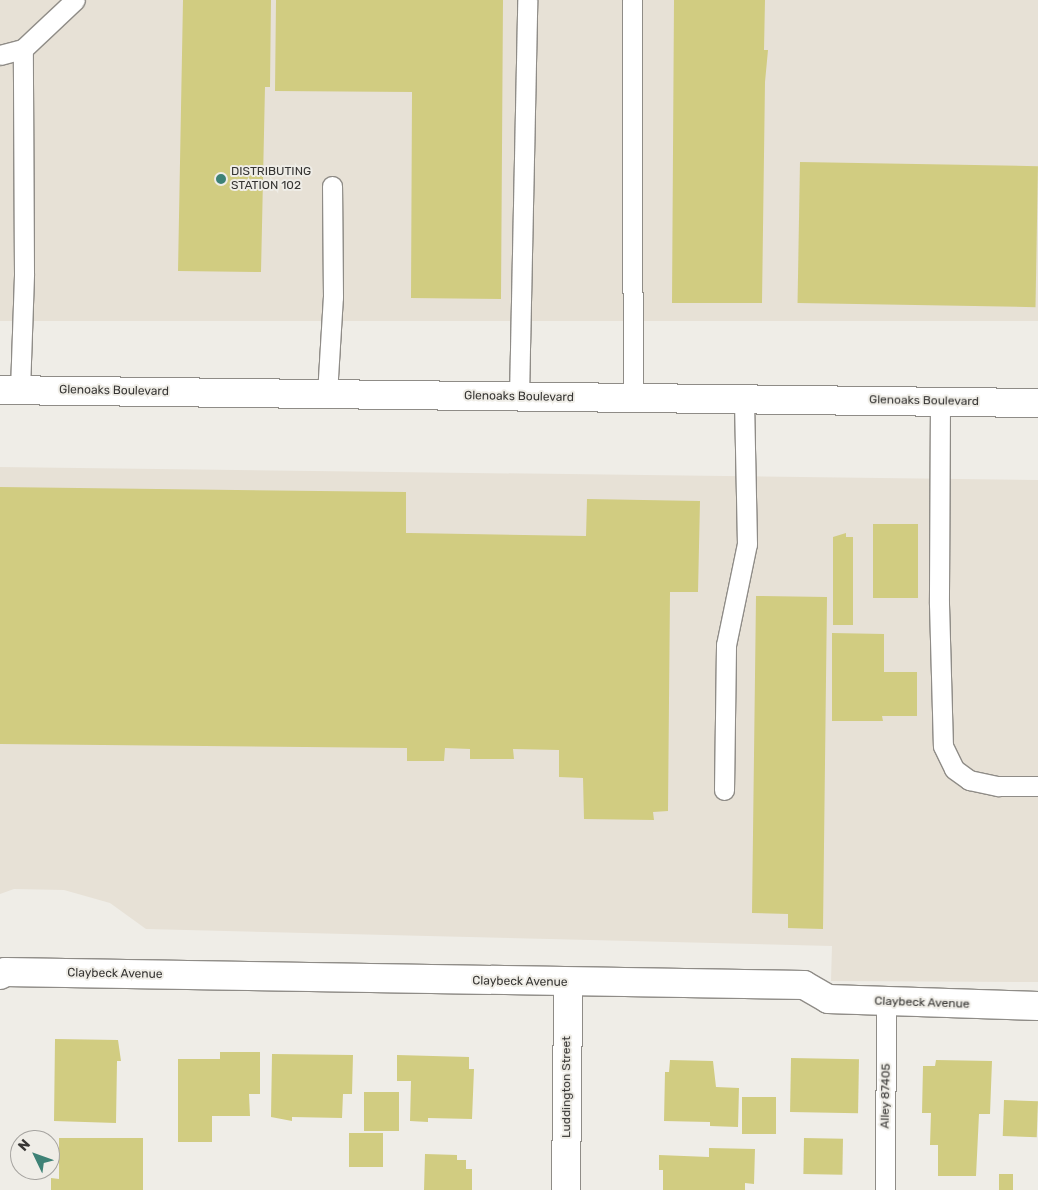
<!DOCTYPE html>
<html>
<head>
<meta charset="utf-8">
<style>
  body { margin:0 }
  #map { position:relative; width:1038px; height:1190px; overflow:hidden; background:#efede7; font-family:Rubik,sans-serif }
  div>[style] { position:absolute }
  [style*='--x'] { left:calc(var(--x)*1px); top:calc(var(--y)*1px); width:calc(var(--w)*1px); rotate:calc(var(--a)*1deg) }
  .built>* { inset:0; background:#e7e1d6; transform-origin:0 0 }
  .building>* { inset:0; background:#d1cc81; transform-origin:0 0 }
  .roads { filter:drop-shadow(1px 0 #8f8c87) drop-shadow(-1px 0 #8f8c87) drop-shadow(0 1px #8f8c87) drop-shadow(0 -1px #8f8c87) }
  .lane>* { height:19px; margin:-9.5px; padding:0 9.5px; transform-origin:9.5px; border-radius:9.5px; background:#fff }
  .street>* { height:28px; margin:-14px; padding:0 14px; transform-origin:14px; border-radius:14px; background:#fff }
  .secondary>* { height:28px; margin:-14px; padding:0 14px; transform-origin:14px; border-radius:14px; background:#fff }
  .dots>* { width:14px; height:14px; translate:-50% -50%; box-sizing:border-box; border:2px solid #efede7; border-radius:50% }
  span { translate:-50% -50%; white-space:nowrap; text-align:center; line-height:1.15; -webkit-text-stroke:4px #efede7; paint-order:stroke }
  .poi-label { font-size:12px; color:#363533 }
  .left { translate:0 -50%; text-align:left }
  .street-label { font-size:12px; color:#363533 }
  .north { position:absolute; left:10px; top:1130px; width:50px; height:50px; box-sizing:border-box; background:#efede7; border:1px solid #a5a39f; border-radius:50%; rotate:312deg; font-size:14px; font-weight:700; line-height:20px; text-align:center; color:#363533 }
  .north::after { content:''; display:block; margin:auto; width:18px; height:22px; background:#3e8276; clip-path:polygon(50% 0,100% 100%,50% 72%,0 100%) }
</style>
</head>
<body>
<div id="map">
  <div class="built">
    <i style="left:0;top:0;width:1038px;height:321px"></i>
    <i style="clip-path:polygon(0 467px,1038px 480px,1038px 982px,831px 981px,832px 946px,146px 929px,110px 903px,64px 890px,14px 889px,0 894px)"></i>
  </div>
  <div class="building">
    <i style="clip-path:polygon(183px 0,271px 0,270px 87px,265px 87px,261px 272px,178px 271px)"></i>
    <i style="clip-path:polygon(276px 0,503px 0,501px 299px,411px 298px,412px 92px,275px 91px)"></i>
    <i style="clip-path:polygon(674px 0,765px 0,764px 50px,768px 50px,765px 82px,762px 303px,672px 303px)"></i>
    <i style="left:800px;top:162px;width:238px;height:141px;rotate:1deg"></i>
    <i style="clip-path:polygon(0 487px,406px 492px,406px 533px,410px 533px,586px 536px,587px 499px,700px 501px,698px 592px,670px 592px,668px 811px,653px 812px,654px 820px,584px 819px,583px 778px,559px 777px,559px 750px,513px 749px,514px 759px,470px 759px,470px 749px,445px 748px,444px 761px,407px 761px,407px 748px,0 744px)"></i>
    <i style="left:873px;top:524px;width:45px;height:74px"></i>
    <i style="clip-path:polygon(846px 533px,846px 537px,853px 537px,853px 625px,833px 625px,833px 537px)"></i>
    <i style="clip-path:polygon(756px 596px,827px 597px,823px 929px,788px 928px,788px 914px,752px 913px)"></i>
    <i style="clip-path:polygon(832px 633px,884px 634px,884px 672px,917px 672px,917px 716px,882px 716px,883px 721px,832px 721px)"></i>
    <i style="clip-path:polygon(55px 1039px,118px 1040px,121px 1061px,117px 1061px,116px 1123px,54px 1121px)"></i>
    <i style="clip-path:polygon(220px 1052px,260px 1052px,260px 1094px,249px 1094px,250px 1116px,212px 1116px,212px 1142px,178px 1142px,178px 1059px,220px 1059px)"></i>
    <i style="clip-path:polygon(272px 1054px,353px 1055px,352px 1094px,343px 1094px,342px 1118px,292px 1117px,292px 1121px,271px 1117px)"></i>
    <i style="clip-path:polygon(397px 1055px,469px 1057px,469px 1069px,474px 1069px,472px 1119px,428px 1118px,428px 1122px,410px 1121px,411px 1081px,397px 1081px)"></i>
    <i style="left:791px;top:1058px;width:68px;height:54px;rotate:1deg"></i>
    <i style="clip-path:polygon(670px 1060px,713px 1061px,716px 1087px,739px 1088px,738px 1127px,710px 1126px,710px 1122px,664px 1121px,665px 1072px,669px 1072px)"></i>
    <i style="clip-path:polygon(936px 1060px,992px 1061px,990px 1114px,979px 1114px,976px 1176px,938px 1176px,938px 1145px,930px 1145px,931px 1113px,922px 1113px,923px 1066px,935px 1066px)"></i>
    <i style="left:364px;top:1092px;width:35px;height:39px"></i>
    <i style="left:742px;top:1097px;width:34px;height:37px"></i>
    <i style="left:1004px;top:1100px;width:34px;height:36px;rotate:2deg"></i>
    <i style="left:349px;top:1133px;width:34px;height:34px"></i>
    <i style="clip-path:polygon(59px 1138px,143px 1138px,143px 1190px,51px 1190px,51px 1178px,59px 1179px)"></i>
    <i style="left:804px;top:1138px;width:39px;height:36px;rotate:1deg"></i>
    <i style="clip-path:polygon(709px 1148px,755px 1149px,754px 1184px,745px 1183px,745px 1190px,663px 1190px,663px 1170px,659px 1170px,659px 1155px,709px 1157px)"></i>
    <i style="clip-path:polygon(425px 1154px,457px 1155px,457px 1160px,466px 1160px,466px 1169px,472px 1169px,472px 1190px,424px 1190px)"></i>
    <i style="left:999px;top:1174px;width:14px;height:16px"></i>
  </div>
  <div class="roads">
    <div class="lane">
      <i style="--x:632;--y:0;--w:398;--a:89.9"></i>
      <i style="--x:0;--y:55;--w:24;--a:-15"></i>
      <i style="--x:20;--y:390;--w:117;--a:-88"></i>
      <i style="--x:24;--y:273;--w:224;--a:-90.3"></i>
      <i style="--x:23;--y:49;--w:71;--a:-43.3"></i>
      <i style="--x:327;--y:394;--w:97;--a:-86.5"></i>
      <i style="--x:333;--y:297;--w:111;--a:-90.5"></i>
      <i style="--x:519;--y:397;--w:397;--a:-88.8"></i>
      <i style="--x:940;--y:401;--w:203;--a:90.3"></i>
      <i style="--x:939;--y:604;--w:142;--a:88.4"></i>
      <i style="--x:943;--y:746;--w:25;--a:64"></i>
      <i style="--x:954;--y:769;--w:19;--a:36"></i>
      <i style="--x:969;--y:780;--w:30;--a:12"></i>
      <i style="--x:998;--y:786;--w:40;--a:0"></i>
      <i style="--x:724;--y:790;--w:145;--a:-89.2"></i>
      <i style="--x:726;--y:645;--w:103;--a:-78.3"></i>
      <i style="--x:747;--y:544;--w:145;--a:-91.2"></i>
      <i style="--x:885;--y:1190;--w:187;--a:-89.7"></i>
    </div>
    <div class="street">
      <i style="--x:0;--y:975;--w:6;--a:-31"></i>
      <i style="--x:5;--y:972;--w:799;--a:0.93"></i>
      <i style="--x:804;--y:985;--w:28;--a:30"></i>
      <i style="--x:828;--y:999;--w:210;--a:1.9"></i>
      <i style="--x:566;--y:1190;--w:207;--a:-89.4"></i>
    </div>
    <div class="secondary">
      <i style="--x:0;--y:390;--w:1038;--a:0.72"></i>
    </div>
  </div>
  <div class="dots">
    <i style="left:221px;top:179px;background:#3e8276"></i>
  </div>
  <div class="poi-label">
    <span class="left" style="left:231px;top:179px">DISTRIBUTING<br>STATION 102</span>
  </div>
  <div class="street-label">
    <span style="left:114px;top:391px;rotate:1deg">Glenoaks Boulevard</span>
    <span style="left:519px;top:397px;rotate:1deg">Glenoaks Boulevard</span>
    <span style="left:924px;top:401px;rotate:1deg">Glenoaks Boulevard</span>
    <span style="left:115px;top:974px;rotate:1deg">Claybeck Avenue</span>
    <span style="left:520px;top:982px;rotate:1deg">Claybeck Avenue</span>
    <span style="left:922px;top:1003px;rotate:2deg">Claybeck Avenue</span>
    <span style="left:567px;top:1087px;rotate:-90deg">Luddington Street</span>
    <span style="left:886px;top:1096px;rotate:-89deg">Alley 87405</span>
  </div>
  <div class="north">N</div>
</div>
</body>
</html>
